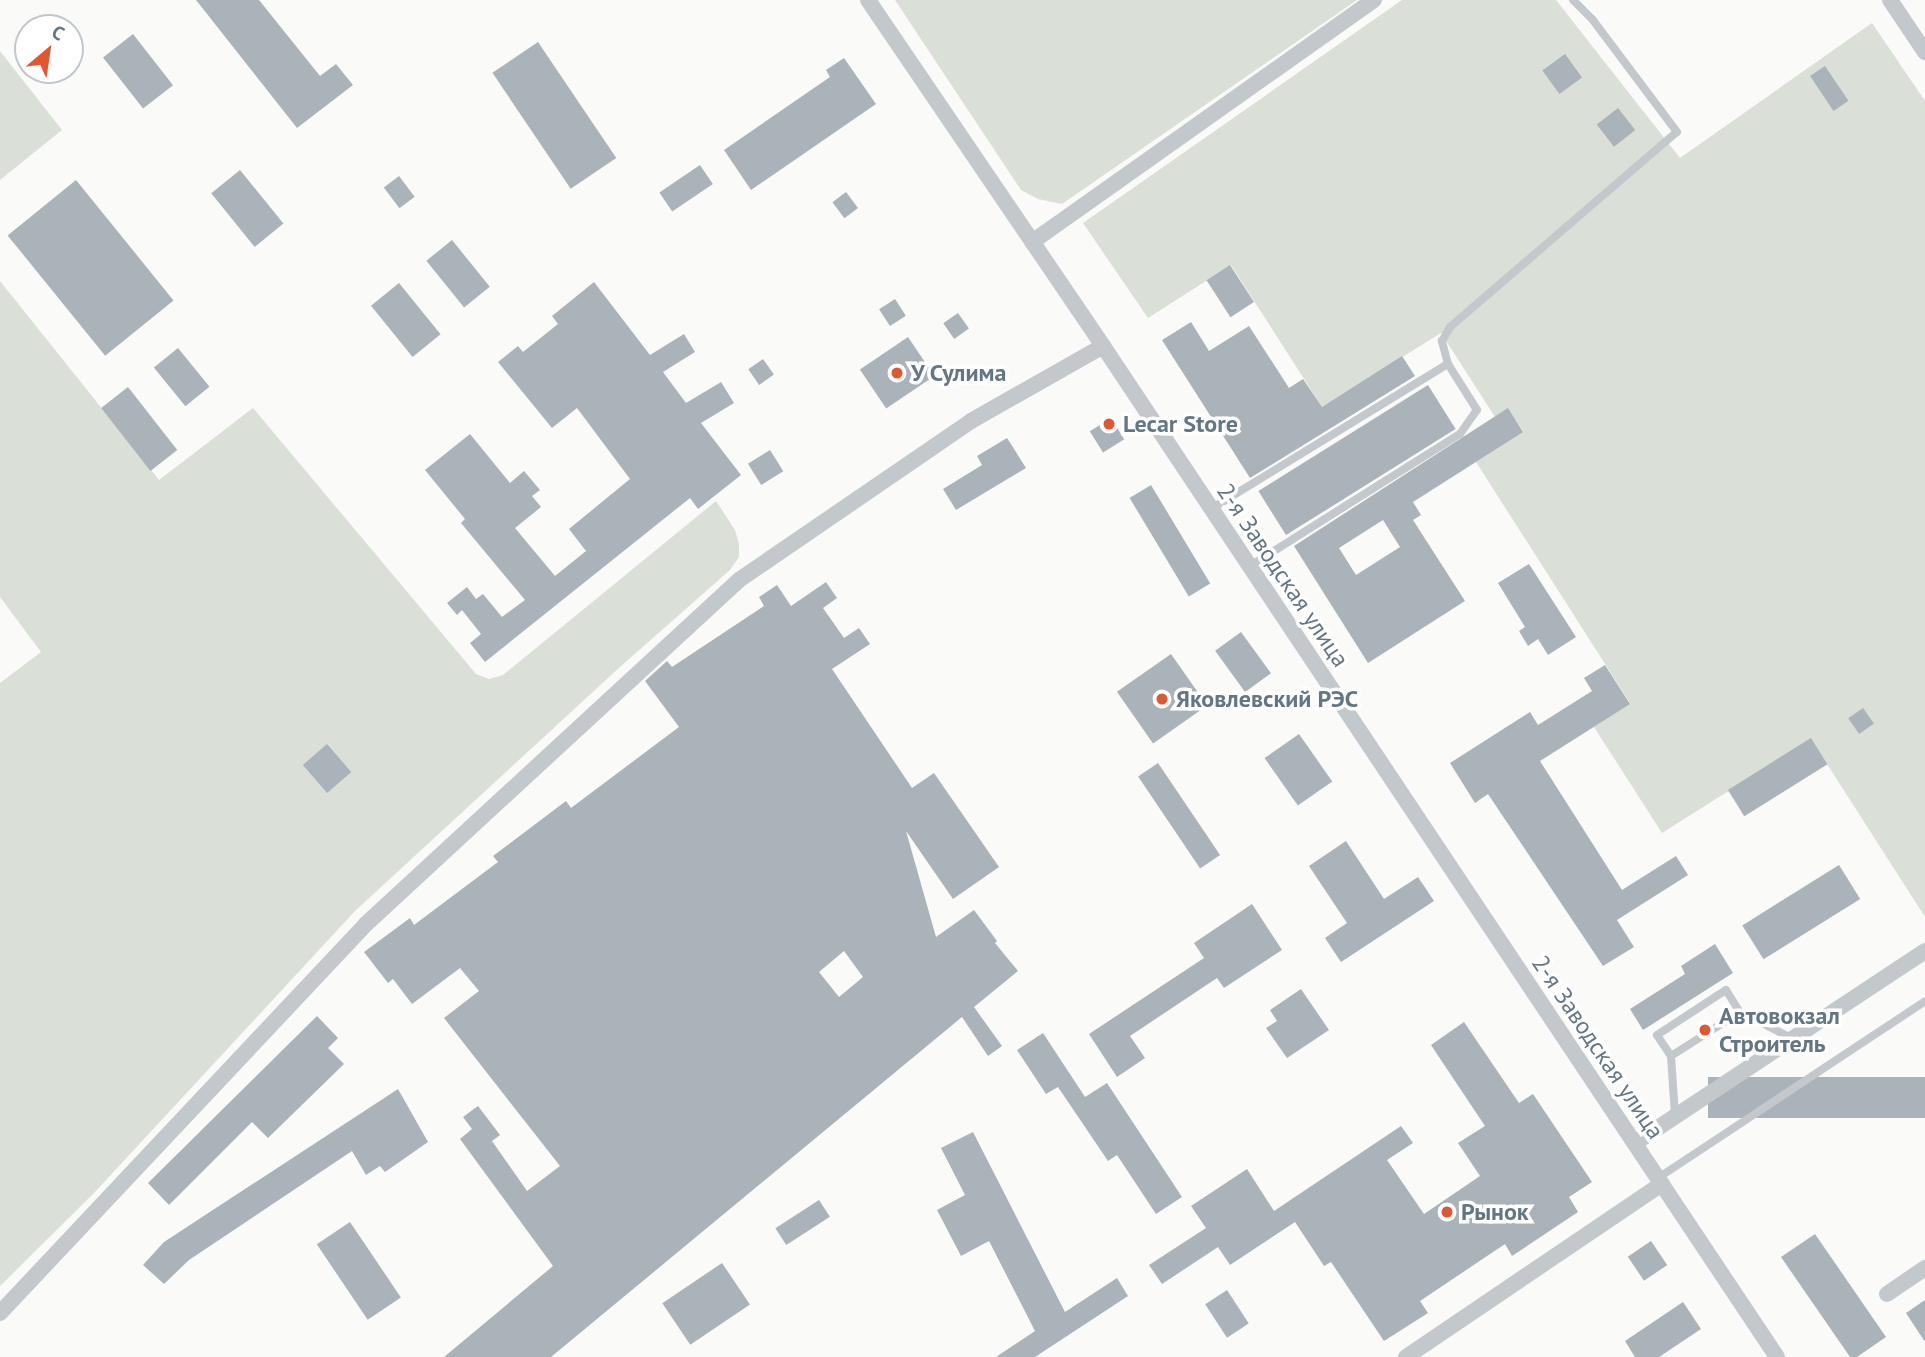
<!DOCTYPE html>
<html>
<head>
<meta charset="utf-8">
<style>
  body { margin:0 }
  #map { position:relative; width:1925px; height:1357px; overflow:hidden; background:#fafaf8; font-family:"PT Sans",sans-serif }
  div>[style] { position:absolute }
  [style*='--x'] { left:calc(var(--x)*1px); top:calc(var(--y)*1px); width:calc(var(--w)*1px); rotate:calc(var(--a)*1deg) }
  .green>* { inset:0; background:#dadfd7 }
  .building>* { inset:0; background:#aab3b9; transform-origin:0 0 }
  .service>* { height:8px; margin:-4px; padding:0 4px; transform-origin:4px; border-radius:4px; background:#c3c8cc }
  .minor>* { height:16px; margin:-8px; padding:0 8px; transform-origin:8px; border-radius:8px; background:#c3c8cc }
  .dots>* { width:19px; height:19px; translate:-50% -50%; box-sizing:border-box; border:4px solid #fff; border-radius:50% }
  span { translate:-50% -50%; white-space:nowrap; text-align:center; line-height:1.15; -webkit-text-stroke:7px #fff; paint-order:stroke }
  .poi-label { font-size:24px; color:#657683; font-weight:700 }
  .left { translate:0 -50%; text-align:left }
  .street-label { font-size:24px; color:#657683 }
  .north { position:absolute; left:14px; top:14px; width:70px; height:70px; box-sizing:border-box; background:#fff; border:2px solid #c1c8cd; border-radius:50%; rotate:29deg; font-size:19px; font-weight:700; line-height:28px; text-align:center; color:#657683 }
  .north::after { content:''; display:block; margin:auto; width:24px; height:32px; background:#e4572e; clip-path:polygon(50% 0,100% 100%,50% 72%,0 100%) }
</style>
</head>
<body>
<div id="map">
  <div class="green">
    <i style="clip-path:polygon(895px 0,1357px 0,1062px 204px,1038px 199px,1021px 190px)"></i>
    <i style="clip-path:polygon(1402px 0,1556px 0,1680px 158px,1872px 23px,1925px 101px,1925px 917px,1811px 739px,1662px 833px,1594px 727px,1630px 703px,1476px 462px,1523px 431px,1508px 409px,1495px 417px,1441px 333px,1322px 407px,1231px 265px,1148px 318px,1083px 223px)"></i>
    <i style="clip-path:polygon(0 51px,62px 130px,0 180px)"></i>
    <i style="clip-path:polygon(0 281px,159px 480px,253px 408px,476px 674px,489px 679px,503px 675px,716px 501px,735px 530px,739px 544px,739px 557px,730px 570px,621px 666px,355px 911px,94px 1193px,0 1286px,0 683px,41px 652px,0 597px)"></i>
  </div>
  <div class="building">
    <i style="clip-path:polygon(196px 0,259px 0,320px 76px,336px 64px,353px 85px,297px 128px)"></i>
    <i style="left:133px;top:34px;width:65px;height:38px;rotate:52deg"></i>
    <i style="left:538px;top:42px;width:140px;height:55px;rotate:56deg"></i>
    <i style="left:1565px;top:54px;width:29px;height:28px;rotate:54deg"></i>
    <i style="clip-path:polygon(844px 58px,876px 104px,751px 190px,724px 150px,830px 77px,826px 70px)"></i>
    <i style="left:1825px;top:66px;width:42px;height:18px;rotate:56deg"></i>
    <i style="left:1618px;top:108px;width:28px;height:27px;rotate:52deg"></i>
    <i style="left:700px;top:165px;width:23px;height:49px;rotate:56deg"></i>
    <i style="left:240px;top:170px;width:69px;height:37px;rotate:51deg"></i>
    <i style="left:399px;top:176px;width:26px;height:19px;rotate:53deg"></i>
    <i style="left:76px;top:180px;width:155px;height:88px;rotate:51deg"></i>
    <i style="left:846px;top:192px;width:20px;height:17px;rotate:53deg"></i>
    <i style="left:452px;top:240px;width:60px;height:33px;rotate:51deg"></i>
    <i style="left:1230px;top:265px;width:44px;height:28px;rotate:57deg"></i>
    <i style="clip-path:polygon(594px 282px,650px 355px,684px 334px,695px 352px,663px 372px,686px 403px,721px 382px,734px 403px,701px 423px,741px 475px,698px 509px,690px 498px,485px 662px,470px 643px,481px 634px,462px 610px,457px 615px,447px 603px,467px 587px,476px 599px,483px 594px,502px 617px,525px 600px,461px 523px,465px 519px,425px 470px,470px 434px,510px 483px,524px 471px,540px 490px,532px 496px,541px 507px,515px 528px,555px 576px,586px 551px,569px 529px,630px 479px,577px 408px,552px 428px,498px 362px,518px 346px,523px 352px,558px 324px,552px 316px)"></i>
    <i style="left:399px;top:283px;width:66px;height:36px;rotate:51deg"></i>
    <i style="left:895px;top:299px;width:20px;height:19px;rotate:57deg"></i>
    <i style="left:958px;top:313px;width:19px;height:18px;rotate:55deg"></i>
    <i style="clip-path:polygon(1191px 322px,1209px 351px,1249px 326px,1289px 388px,1303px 379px,1322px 407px,1402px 356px,1415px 376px,1250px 478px,1162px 340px)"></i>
    <i style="left:908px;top:337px;width:47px;height:58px;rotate:56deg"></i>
    <i style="left:178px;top:348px;width:50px;height:31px;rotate:51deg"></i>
    <i style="left:763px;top:359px;width:19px;height:18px;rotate:55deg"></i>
    <i style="left:1428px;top:385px;width:52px;height:200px;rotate:58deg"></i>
    <i style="left:128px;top:387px;width:80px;height:34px;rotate:52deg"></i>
    <i style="clip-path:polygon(evenodd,1508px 408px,1523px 432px,1413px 502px,1421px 515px,1413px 520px,1465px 601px,1368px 663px,1294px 546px,1508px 408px,1383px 520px,1400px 547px,1356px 575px,1339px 548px,1383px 520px)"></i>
    <i style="left:1111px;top:418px;width:25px;height:25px;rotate:58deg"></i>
    <i style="clip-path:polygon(1007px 438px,1026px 468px,956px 510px,943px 489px,982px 465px,977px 456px)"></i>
    <i style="left:770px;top:450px;width:25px;height:26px;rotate:58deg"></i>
    <i style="left:1151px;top:485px;width:115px;height:25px;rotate:59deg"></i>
    <i style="clip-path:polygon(1529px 564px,1576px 637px,1548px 655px,1538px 639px,1528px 646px,1519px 631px,1525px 627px,1498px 583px)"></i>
    <i style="clip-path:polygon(evenodd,826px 582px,837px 598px,823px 608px,844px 638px,859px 628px,870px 644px,832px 669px,912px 788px,934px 773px,999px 867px,953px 899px,906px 831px,936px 937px,974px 910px,997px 941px,995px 943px,1018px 971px,974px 1007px,1002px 1046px,988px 1056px,962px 1017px,551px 1357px,444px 1357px,553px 1266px,460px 1139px,472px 1129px,463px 1117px,478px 1106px,500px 1135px,492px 1141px,527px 1191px,560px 1166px,444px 1018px,479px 991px,460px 968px,412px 1004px,393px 979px,388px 983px,364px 952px,410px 918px,414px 925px,498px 862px,493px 856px,566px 801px,571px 808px,679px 727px,645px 681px,667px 661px,672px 667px,764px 606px,759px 597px,777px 585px,791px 606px,826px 582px,844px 951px,863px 977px,839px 997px,819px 972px,844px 951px)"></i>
    <i style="left:1241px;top:632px;width:51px;height:32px;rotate:54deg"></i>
    <i style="left:1171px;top:654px;width:63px;height:66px;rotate:55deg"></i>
    <i style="clip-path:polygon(1605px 665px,1630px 704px,1540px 761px,1622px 890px,1676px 856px,1688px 875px,1617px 920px,1634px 947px,1603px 966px,1488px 794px,1475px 803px,1450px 763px,1530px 712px,1538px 725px,1592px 691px,1584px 678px)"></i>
    <i style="left:1863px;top:708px;width:19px;height:18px;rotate:55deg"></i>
    <i style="left:1299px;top:734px;width:58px;height:42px;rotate:55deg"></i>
    <i style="left:1811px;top:738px;width:31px;height:98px;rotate:58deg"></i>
    <i style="left:327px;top:744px;width:37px;height:32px;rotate:49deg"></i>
    <i style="left:1158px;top:763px;width:111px;height:24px;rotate:56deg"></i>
    <i style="clip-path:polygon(1346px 841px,1384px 899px,1418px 877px,1434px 901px,1341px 962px,1325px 938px,1347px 923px,1309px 866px)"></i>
    <i style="left:1839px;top:865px;width:40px;height:114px;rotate:58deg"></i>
    <i style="clip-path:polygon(1252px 904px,1282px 950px,1224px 988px,1217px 978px,1130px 1036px,1145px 1058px,1117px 1077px,1089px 1034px,1204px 958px,1194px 943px)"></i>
    <i style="clip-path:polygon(1715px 944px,1733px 973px,1643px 1030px,1630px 1009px,1685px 974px,1681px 966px)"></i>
    <i style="clip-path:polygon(1301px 989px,1329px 1030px,1287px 1058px,1266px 1028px,1277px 1021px,1270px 1010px)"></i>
    <i style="clip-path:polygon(317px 1016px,338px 1038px,328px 1048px,344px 1064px,268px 1138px,252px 1122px,169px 1205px,148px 1183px)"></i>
    <i style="clip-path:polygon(1464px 1022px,1519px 1103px,1533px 1094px,1592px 1182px,1569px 1197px,1578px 1212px,1512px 1256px,1505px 1244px,1420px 1301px,1428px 1313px,1384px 1341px,1331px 1262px,1324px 1266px,1295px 1222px,1230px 1265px,1218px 1247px,1162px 1284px,1149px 1265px,1206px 1228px,1191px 1206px,1247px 1169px,1274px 1211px,1401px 1126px,1413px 1143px,1387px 1160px,1424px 1214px,1480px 1176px,1458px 1143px,1485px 1126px,1431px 1045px)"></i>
    <i style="clip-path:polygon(1043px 1033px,1085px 1097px,1107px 1083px,1182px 1197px,1156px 1214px,1117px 1155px,1108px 1161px,1058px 1087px,1046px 1094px,1017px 1050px)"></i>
    <i style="left:1925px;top:1077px;width:41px;height:217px;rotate:90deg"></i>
    <i style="clip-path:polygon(398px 1089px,428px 1142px,385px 1172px,380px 1166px,366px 1175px,352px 1151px,189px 1260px,164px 1284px,143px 1265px,164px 1242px)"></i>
    <i style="clip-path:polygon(973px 1132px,1065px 1312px,1117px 1278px,1128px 1296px,1035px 1357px,996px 1357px,1035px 1331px,989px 1241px,961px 1256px,937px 1210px,965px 1195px,941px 1148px)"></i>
    <i style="left:819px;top:1200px;width:20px;height:52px;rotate:57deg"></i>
    <i style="left:350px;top:1222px;width:91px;height:40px;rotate:56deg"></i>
    <i style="clip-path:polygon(1815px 1234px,1886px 1337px,1857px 1357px,1850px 1357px,1781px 1257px)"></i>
    <i style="left:1651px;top:1241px;width:29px;height:28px;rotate:56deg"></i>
    <i style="left:722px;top:1263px;width:50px;height:72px;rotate:56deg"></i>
    <i style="left:1227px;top:1290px;width:40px;height:26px;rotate:57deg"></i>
    <i style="clip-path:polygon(1925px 1300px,1925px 1342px,1906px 1313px)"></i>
    <i style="clip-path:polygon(1683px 1302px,1701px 1329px,1659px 1357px,1635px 1357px,1625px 1341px)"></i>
  </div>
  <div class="service">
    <i style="--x:1211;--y:509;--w:278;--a:-31.5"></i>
    <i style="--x:1250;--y:566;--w:248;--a:-32.2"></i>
    <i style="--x:1460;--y:434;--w:29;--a:-55"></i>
    <i style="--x:1477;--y:410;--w:54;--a:-122.2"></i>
    <i style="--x:1448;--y:364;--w:24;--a:-105"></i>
    <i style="--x:1442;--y:341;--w:16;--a:-60"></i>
    <i style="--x:1450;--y:327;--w:299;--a:-40.7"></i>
    <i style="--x:1677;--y:132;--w:140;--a:-126.9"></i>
    <i style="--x:1593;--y:20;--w:28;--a:-135"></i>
    <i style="--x:1671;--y:1056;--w:82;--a:-32.5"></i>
    <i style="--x:1675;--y:1116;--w:60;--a:-93.8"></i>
    <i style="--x:1671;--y:1056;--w:25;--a:-124"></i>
    <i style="--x:1657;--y:1035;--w:82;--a:-33.1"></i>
    <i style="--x:1726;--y:990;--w:26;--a:58"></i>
    <i style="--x:1740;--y:1012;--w:59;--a:27"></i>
    <i style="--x:1658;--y:1178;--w:320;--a:-33.5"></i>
  </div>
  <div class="minor">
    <i style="--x:868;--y:0;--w:418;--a:55.8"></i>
    <i style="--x:1103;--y:346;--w:1215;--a:56.31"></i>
    <i style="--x:1890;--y:0;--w:63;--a:56.1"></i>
    <i style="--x:1032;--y:242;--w:419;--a:-35.3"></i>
    <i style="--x:1635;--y:1143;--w:348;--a:-33.5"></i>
    <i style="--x:1887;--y:1294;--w:46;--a:-34.4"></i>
    <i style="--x:0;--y:1313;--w:534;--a:-46.74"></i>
    <i style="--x:366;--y:924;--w:507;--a:-42.68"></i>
    <i style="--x:739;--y:580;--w:281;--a:-34.4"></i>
    <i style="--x:971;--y:421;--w:152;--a:-29.6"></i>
    <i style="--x:1406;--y:1357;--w:309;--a:-34.1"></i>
  </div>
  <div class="dots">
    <i style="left:897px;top:373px;background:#e4572e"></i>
    <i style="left:1109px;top:424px;background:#e4572e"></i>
    <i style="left:1162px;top:699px;background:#e4572e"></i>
    <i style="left:1705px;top:1030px;background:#e4572e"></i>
    <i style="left:1447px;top:1212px;background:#e4572e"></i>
  </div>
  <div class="poi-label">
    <span class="left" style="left:911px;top:373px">У Сулима</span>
    <span class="left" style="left:1123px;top:424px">Lecar Store</span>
    <span class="left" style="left:1176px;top:699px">Яковлевский РЭС</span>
    <span class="left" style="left:1719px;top:1030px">Автовокзал<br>Строитель</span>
    <span class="left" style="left:1461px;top:1212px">Рынок</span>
  </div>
  <div class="street-label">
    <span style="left:1283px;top:575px;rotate:56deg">2-я Заводская улица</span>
    <span style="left:1598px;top:1047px;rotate:56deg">2-я Заводская улица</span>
  </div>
  <div class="north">С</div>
</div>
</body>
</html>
